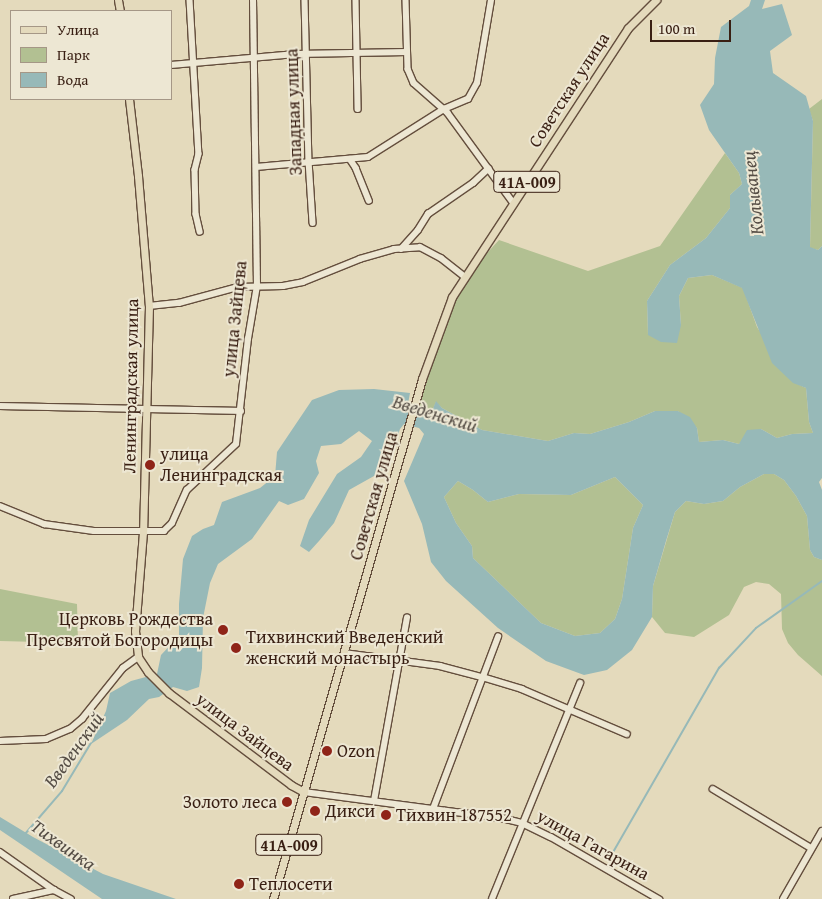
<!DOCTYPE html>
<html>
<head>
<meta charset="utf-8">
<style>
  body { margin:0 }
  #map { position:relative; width:822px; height:899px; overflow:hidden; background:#e4dabc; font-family:"Gentium Book Plus",serif }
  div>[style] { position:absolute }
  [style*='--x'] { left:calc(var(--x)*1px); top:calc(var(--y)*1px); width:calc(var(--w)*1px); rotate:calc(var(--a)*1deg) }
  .green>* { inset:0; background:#b2c092 }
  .water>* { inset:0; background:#97b9b8 }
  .stream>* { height:2px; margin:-1px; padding:0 1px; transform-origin:1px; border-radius:1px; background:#97b9b8 }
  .roads { filter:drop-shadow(1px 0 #644e3d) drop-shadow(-1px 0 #644e3d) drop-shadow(0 1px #644e3d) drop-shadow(0 -1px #644e3d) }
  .minor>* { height:5.5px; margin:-2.75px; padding:0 2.75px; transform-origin:2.75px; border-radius:2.75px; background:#ede7d3 }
  .major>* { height:7px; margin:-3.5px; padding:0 3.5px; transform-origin:3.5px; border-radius:3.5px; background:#e4dabc }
  .dots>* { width:14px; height:14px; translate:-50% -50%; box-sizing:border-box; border:2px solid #ede7d3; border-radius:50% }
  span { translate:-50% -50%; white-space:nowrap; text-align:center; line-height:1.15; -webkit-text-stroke:4px #ede7d3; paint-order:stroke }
  .shield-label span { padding:1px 4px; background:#ede7d3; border:1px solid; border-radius:4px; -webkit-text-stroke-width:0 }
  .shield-label { font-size:16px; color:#391f13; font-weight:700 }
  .street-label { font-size:18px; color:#391f13 }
  .poi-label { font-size:18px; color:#391f13 }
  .left { translate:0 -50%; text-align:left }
  .right { translate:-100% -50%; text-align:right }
  .water-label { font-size:19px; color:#554d45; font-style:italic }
  .legend { position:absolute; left:10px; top:10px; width:162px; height:90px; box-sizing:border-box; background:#ede7d3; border:1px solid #a59786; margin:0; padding:6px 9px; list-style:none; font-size:15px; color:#391f13 }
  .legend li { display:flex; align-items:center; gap:10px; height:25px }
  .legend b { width:25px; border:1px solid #a59786 }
  .scale { position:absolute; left:650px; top:20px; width:81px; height:22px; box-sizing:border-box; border:2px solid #391f13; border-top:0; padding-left:6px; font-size:15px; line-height:18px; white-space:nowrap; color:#391f13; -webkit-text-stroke:4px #ede7d3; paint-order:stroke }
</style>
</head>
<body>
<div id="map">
  <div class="green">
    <i style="clip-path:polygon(822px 99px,822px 246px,818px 250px,810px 248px,813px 121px,809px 109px)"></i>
    <i style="clip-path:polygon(725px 153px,739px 173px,742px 184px,730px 195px,730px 208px,706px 238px,670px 265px,647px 301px,648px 335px,681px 325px,679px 296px,688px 278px,712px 275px,743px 288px,757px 327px,793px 382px,806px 388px,809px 422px,813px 433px,792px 434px,777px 438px,761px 429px,739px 444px,723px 440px,699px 442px,697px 428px,678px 411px,655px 411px,629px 422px,590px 434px,574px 433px,548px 441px,482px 430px,442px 408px,436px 402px,432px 411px,427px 416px,414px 415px,442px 324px,465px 277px,499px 240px,588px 271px,660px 246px)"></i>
    <i style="clip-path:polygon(764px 474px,774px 474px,784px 480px,796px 496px,807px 516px,810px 550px,814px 557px,822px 560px,822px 676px,798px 655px,788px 643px,782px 629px,781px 594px,769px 584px,756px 582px,744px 587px,729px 615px,694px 637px,665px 633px,652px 617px,653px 586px,675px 512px,686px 501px,704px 504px,723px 501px,740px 487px)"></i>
    <i style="clip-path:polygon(615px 477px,643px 505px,633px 528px,622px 599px,615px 619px,600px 633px,575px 636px,541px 623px,473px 558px,472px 546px,456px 523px,444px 497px,458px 481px,473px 490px,488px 502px,519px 494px,571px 495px)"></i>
    <i style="clip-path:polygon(0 589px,77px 604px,78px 643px,0 641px)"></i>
  </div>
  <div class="water">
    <i style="clip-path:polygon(evenodd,751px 0,765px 0,762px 9px,782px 4px,792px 35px,770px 51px,773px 73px,806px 96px,813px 121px,810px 247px,818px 250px,822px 246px,822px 478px,819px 482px,822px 490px,822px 560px,814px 557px,810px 550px,807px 516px,796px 496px,784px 480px,774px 474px,764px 474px,740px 487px,723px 501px,704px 504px,686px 501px,675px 512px,666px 541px,653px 586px,652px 617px,632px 650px,607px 670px,584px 675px,546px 661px,498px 628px,446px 581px,431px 562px,422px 524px,404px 481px,424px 434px,419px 428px,404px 424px,400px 429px,385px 474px,374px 476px,349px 490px,334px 523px,319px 541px,309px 552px,300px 546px,309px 520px,337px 474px,361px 457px,372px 441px,359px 431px,341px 444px,321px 446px,316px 461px,319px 473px,304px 499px,288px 505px,279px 501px,252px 539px,218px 564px,210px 583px,203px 618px,202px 668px,199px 687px,187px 691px,173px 687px,159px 697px,149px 699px,127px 720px,91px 744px,106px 711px,110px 693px,131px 681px,157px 674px,161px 655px,179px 636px,179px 604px,183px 559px,192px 536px,203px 529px,214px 525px,222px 502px,260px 488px,275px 476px,277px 452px,312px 400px,339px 390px,374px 389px,410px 393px,407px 409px,415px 415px,427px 416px,432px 411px,436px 401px,442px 408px,482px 430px,548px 441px,574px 433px,590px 434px,629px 422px,655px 411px,678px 411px,690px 417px,697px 428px,699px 442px,723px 440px,739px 444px,747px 430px,761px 429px,777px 438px,792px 434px,813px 433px,809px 422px,806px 388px,793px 383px,772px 363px,742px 288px,712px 275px,688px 278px,679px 296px,681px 325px,677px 343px,661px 342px,648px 335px,647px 301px,670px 265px,706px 238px,730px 208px,730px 195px,742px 184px,739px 173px,709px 130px,700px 105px,714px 84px,715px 58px,721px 27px,749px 6px,751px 0,615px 477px,643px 505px,633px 528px,622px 599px,615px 619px,600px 633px,575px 636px,541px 623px,473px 558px,472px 546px,456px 523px,444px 497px,458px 481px,473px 490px,488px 502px,519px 494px,571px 495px,615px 477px)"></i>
    <i style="clip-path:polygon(0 817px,33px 837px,103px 874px,176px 899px,102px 899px,0 830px)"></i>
  </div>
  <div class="stream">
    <i style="--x:25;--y:834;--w:57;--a:-49.3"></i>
    <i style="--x:62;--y:791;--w:56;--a:-58.9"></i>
    <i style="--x:612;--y:854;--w:215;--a:-60.1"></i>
    <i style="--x:719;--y:668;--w:54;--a:-47.2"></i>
    <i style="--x:756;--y:628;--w:81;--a:-35.5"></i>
  </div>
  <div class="roads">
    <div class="minor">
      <i style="--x:190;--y:0;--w:154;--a:86.7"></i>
      <i style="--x:199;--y:154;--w:16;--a:104"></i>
      <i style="--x:195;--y:170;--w:44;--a:88.7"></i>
      <i style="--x:196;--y:214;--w:18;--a:77"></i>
      <i style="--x:305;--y:0;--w:161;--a:88.6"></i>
      <i style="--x:309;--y:161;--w:62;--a:86.3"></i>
      <i style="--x:356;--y:0;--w:109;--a:88.9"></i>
      <i style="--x:406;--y:0;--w:69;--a:88.3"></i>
      <i style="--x:408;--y:69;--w:15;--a:67"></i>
      <i style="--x:414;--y:83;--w:45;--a:41.4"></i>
      <i style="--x:448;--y:113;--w:110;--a:53.9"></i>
      <i style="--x:171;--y:65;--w:125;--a:-5"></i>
      <i style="--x:296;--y:54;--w:111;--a:-1"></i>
      <i style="--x:350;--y:159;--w:11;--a:56"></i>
      <i style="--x:356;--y:168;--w:35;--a:68"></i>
      <i style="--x:256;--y:167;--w:112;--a:-5.1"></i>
      <i style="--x:368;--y:157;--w:90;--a:-32.3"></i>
      <i style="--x:444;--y:109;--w:26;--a:-23"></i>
      <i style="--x:468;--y:99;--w:18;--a:-61"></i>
      <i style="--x:477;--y:83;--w:84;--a:-80.4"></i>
      <i style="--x:401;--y:249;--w:25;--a:-48"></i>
      <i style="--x:418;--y:230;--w:19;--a:-58"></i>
      <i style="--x:428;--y:214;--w:55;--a:-34.6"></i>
      <i style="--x:473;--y:183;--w:21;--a:-43"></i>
      <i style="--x:149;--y:306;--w:30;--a:-6"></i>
      <i style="--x:179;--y:303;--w:61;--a:-15.2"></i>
      <i style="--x:238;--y:287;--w:45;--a:-1.3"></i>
      <i style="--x:283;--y:286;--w:20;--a:-11"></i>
      <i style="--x:303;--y:282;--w:61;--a:-22"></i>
      <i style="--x:360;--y:259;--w:35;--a:-16"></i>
      <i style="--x:394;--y:249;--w:26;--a:-4"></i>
      <i style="--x:420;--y:247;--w:24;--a:28"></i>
      <i style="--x:441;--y:258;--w:31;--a:38"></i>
      <i style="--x:0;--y:406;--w:241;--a:1.2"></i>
      <i style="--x:0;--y:506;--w:48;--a:22.2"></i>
      <i style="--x:44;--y:524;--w:50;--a:8"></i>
      <i style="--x:94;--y:531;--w:70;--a:0"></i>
      <i style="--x:164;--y:531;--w:11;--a:-45"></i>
      <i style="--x:172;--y:523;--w:36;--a:-66"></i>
      <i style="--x:187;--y:490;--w:67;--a:-43.2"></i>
      <i style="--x:236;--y:444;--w:106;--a:-83.5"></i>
      <i style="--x:248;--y:339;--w:54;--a:-80.4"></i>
      <i style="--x:257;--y:286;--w:286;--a:-90.8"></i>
      <i style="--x:344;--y:653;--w:97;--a:7.7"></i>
      <i style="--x:440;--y:666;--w:43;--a:14.7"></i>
      <i style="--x:482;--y:677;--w:42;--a:16.7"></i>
      <i style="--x:522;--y:689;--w:114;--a:23.2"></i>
      <i style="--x:0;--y:741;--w:46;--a:-2.5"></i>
      <i style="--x:46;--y:739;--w:26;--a:-23"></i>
      <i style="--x:70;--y:729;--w:16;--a:-40"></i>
      <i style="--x:82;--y:719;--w:65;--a:-51.2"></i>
      <i style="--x:123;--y:668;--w:19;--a:-36"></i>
      <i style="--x:713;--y:789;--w:114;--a:31"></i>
      <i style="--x:304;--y:792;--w:200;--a:7.5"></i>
      <i style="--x:502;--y:818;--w:21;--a:14"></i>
      <i style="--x:522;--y:823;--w:32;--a:26"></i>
      <i style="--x:551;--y:837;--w:125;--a:29.9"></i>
      <i style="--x:374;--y:801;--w:186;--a:-79.8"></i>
      <i style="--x:433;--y:809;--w:184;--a:-69.3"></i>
      <i style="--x:0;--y:852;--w:66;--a:35.1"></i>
      <i style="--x:54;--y:890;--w:19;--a:28"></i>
      <i style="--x:13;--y:899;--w:42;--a:-12.4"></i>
      <i style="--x:492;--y:899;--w:233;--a:-67.8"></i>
      <i style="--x:783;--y:899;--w:78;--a:-60.2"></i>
    </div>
    <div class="major">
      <i style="--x:118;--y:0;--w:11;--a:80"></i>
      <i style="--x:129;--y:99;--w:78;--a:83.3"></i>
      <i style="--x:138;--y:176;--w:130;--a:85.2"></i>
      <i style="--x:149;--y:306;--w:226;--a:91.5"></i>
      <i style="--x:143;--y:532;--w:99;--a:94.6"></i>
      <i style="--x:135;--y:631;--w:26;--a:83"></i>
      <i style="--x:138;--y:657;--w:18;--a:56"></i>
      <i style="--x:148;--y:672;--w:30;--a:45"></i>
      <i style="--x:169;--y:693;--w:153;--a:37"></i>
      <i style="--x:291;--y:785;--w:15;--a:28"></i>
      <i style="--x:273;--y:899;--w:541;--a:-74.01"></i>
      <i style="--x:422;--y:379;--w:87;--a:-69.9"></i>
      <i style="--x:452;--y:297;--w:321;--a:-56.8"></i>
      <i style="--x:628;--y:28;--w:40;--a:-45"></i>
    </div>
  </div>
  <div class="dots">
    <i style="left:150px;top:465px;background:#8f2418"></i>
    <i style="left:223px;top:630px;background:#8f2418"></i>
    <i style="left:236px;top:648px;background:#8f2418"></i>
    <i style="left:327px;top:751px;background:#8f2418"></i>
    <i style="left:287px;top:802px;background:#8f2418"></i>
    <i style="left:315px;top:811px;background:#8f2418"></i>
    <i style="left:386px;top:815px;background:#8f2418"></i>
    <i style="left:239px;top:884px;background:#8f2418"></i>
  </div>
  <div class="shield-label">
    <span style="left:527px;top:182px">41А-009</span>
    <span style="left:289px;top:845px">41А-009</span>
  </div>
  <div class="street-label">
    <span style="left:569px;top:90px;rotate:-57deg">Советская улица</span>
    <span style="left:294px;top:112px;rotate:-92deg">Западная улица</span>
    <span style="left:235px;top:319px;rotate:-84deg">улица Зайцева</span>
    <span style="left:131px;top:386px;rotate:-89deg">Ленинградская улица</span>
    <span style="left:374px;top:496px;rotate:-74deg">Советская улица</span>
    <span style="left:245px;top:732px;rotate:37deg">улица Зайцева</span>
    <span style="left:593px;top:845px;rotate:29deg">улица Гагарина</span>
  </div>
  <div class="poi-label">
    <span class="left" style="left:160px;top:465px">улица<br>Ленинградская</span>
    <span class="right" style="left:213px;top:630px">Церковь Рождества<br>Пресвятой Богородицы</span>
    <span class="left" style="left:246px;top:648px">Тихвинский Введенский<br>женский монастырь</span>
    <span class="left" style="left:337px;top:751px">Ozon</span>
    <span class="right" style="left:277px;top:802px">Золото леса</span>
    <span class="left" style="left:325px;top:811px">Дикси</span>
    <span class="left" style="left:396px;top:815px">Тихвин 187552</span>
    <span class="left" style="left:249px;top:884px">Теплосети</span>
  </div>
  <div class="water-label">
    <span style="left:753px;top:193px;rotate:-96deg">Колыванец</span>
    <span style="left:435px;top:414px;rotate:17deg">Введенский</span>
    <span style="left:74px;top:750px;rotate:-54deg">Введенский</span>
    <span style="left:63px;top:845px;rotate:35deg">Тихвинка</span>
  </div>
  <ul class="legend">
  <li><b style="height:6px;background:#e4dabc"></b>Улица</li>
  <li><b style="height:14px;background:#b2c092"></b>Парк</li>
  <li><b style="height:14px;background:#97b9b8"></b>Вода</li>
  </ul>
  <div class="scale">100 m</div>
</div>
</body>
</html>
